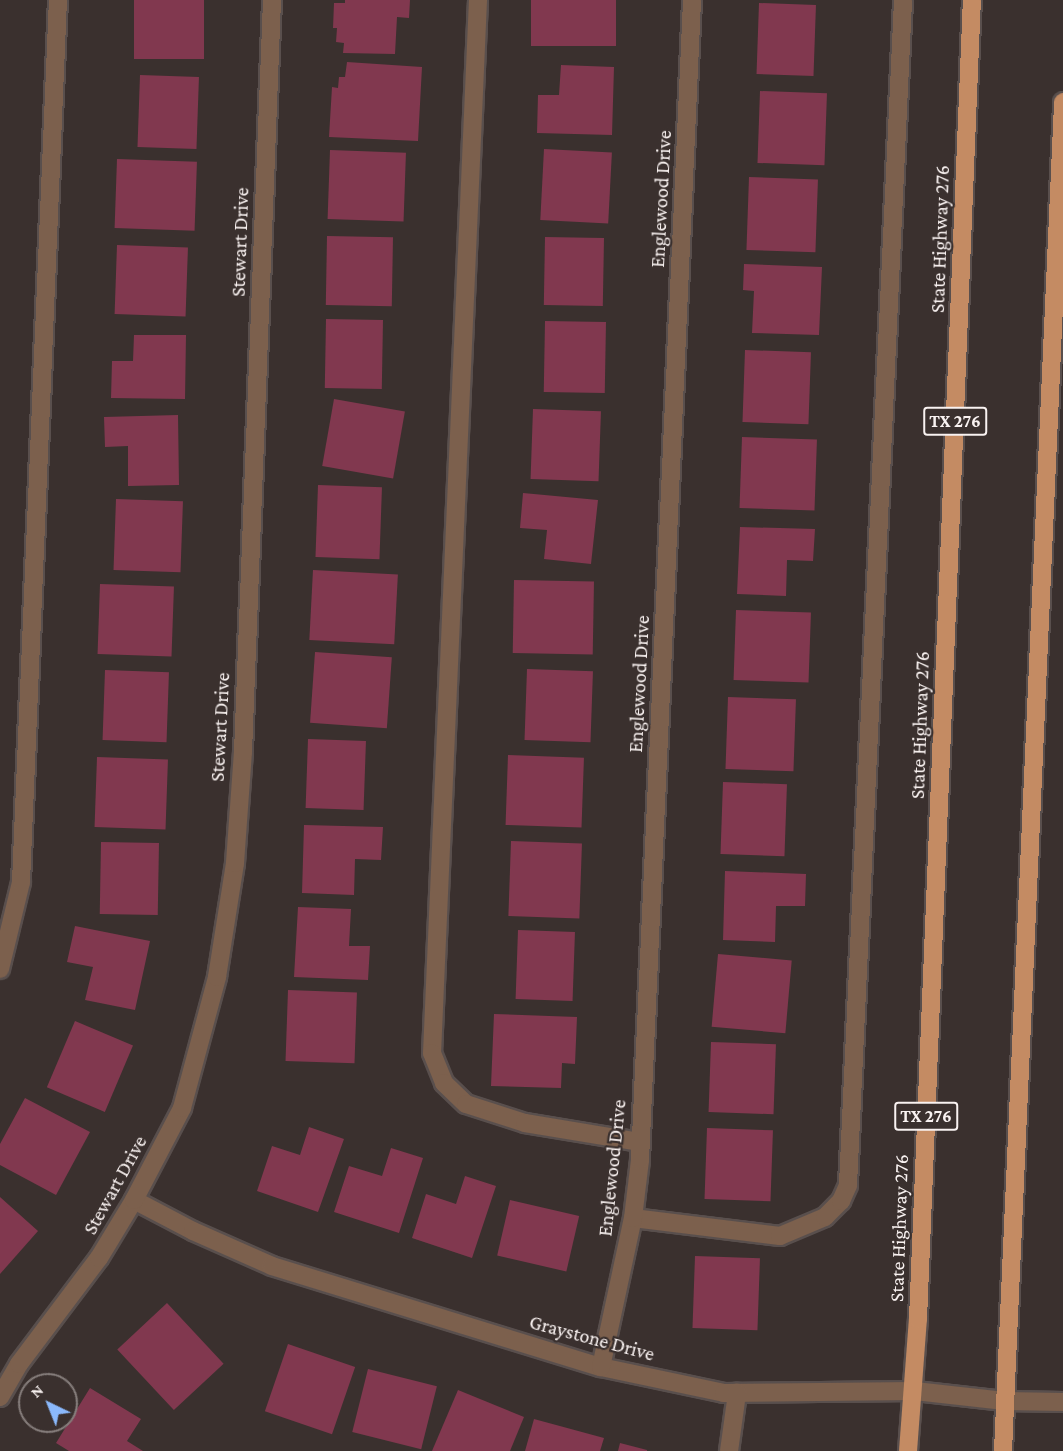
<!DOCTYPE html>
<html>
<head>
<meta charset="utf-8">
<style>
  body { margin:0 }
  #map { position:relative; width:1063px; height:1451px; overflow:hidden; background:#3a302e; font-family:"Crimson Pro",serif }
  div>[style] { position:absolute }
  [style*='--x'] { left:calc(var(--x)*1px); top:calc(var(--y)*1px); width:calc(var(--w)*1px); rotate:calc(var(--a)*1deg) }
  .building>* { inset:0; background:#81384f; transform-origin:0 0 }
  .roads { filter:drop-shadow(2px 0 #594f4d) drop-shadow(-2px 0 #594f4d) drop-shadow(0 2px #594f4d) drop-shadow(0 -2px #594f4d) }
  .minor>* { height:18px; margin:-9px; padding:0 9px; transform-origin:9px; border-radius:9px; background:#7c604d }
  .major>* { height:18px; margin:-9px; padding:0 9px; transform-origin:9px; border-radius:9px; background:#c48b63 }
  span { translate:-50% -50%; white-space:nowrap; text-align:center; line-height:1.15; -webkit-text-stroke:4.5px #3a302e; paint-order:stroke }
  .shield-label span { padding:2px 4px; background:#3a302e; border:2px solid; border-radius:4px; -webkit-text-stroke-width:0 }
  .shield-label { font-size:18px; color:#f9f2f1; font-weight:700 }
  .street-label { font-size:20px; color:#f9f2f1 }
  .north { position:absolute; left:18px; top:1373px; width:60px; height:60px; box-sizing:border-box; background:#3a302e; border:2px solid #867e7c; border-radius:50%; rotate:317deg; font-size:16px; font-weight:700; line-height:24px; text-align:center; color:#f9f2f1 }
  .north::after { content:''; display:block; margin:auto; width:21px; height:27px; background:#8bb9fc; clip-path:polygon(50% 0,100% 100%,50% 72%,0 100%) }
</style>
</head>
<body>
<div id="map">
  <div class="building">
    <i style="left:134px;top:0;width:70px;height:59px"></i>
    <i style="clip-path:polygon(345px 0,410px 0,409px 18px,397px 17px,395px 54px,343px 53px,344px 43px,336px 42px,337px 28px,333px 28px,334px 3px,345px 3px)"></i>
    <i style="left:531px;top:0;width:85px;height:46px"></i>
    <i style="left:759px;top:3px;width:57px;height:71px;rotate:2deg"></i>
    <i style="clip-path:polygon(347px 62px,422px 67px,418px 141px,329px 137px,332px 87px,338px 88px,339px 77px,345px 77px)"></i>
    <i style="clip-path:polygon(561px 65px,614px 67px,612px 135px,537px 133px,538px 95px,559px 95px)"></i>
    <i style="left:140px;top:75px;width:59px;height:72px;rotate:2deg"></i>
    <i style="left:760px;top:91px;width:67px;height:72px;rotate:2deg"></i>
    <i style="left:544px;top:149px;width:68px;height:71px;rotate:3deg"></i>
    <i style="left:330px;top:150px;width:76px;height:69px;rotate:2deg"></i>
    <i style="left:117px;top:159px;width:80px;height:69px;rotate:2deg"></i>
    <i style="left:749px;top:177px;width:69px;height:73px;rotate:2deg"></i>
    <i style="left:327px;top:236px;width:66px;height:69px;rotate:1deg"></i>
    <i style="left:545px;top:237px;width:59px;height:68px;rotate:1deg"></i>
    <i style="left:117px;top:245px;width:71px;height:69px;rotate:2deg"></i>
    <i style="clip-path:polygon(744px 264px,822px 267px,819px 335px,752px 333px,754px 291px,743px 290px)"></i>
    <i style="left:326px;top:319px;width:57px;height:69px;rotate:1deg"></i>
    <i style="left:545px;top:321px;width:61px;height:71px;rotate:1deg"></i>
    <i style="clip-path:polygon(134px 335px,186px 335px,185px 399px,111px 398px,112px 361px,133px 361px)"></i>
    <i style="left:745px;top:350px;width:66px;height:72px;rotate:2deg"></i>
    <i style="left:334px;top:399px;width:72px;height:68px;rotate:10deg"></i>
    <i style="left:533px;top:409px;width:68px;height:70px;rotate:2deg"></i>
    <i style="clip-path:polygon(178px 415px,179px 485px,128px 486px,128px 446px,105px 447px,104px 417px)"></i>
    <i style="left:742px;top:437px;width:75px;height:71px;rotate:2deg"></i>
    <i style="left:318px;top:485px;width:64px;height:72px;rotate:2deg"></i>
    <i style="clip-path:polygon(523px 493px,598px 500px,591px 564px,544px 559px,547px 530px,520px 528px)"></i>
    <i style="left:116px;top:499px;width:67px;height:71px;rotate:2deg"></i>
    <i style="clip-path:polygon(740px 527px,815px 529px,813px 561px,787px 560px,786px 596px,737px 594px)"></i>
    <i style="left:313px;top:570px;width:85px;height:70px;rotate:3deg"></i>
    <i style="left:514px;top:580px;width:80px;height:73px;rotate:1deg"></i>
    <i style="left:100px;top:584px;width:74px;height:70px;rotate:2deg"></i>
    <i style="left:736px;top:610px;width:75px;height:70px;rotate:2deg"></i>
    <i style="left:315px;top:652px;width:77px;height:71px;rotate:4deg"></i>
    <i style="left:527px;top:669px;width:66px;height:71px;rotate:2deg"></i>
    <i style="left:105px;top:670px;width:64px;height:70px;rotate:2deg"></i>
    <i style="left:728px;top:697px;width:68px;height:72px;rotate:2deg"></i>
    <i style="left:308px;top:739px;width:58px;height:69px;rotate:2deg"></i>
    <i style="left:508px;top:755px;width:76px;height:70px;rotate:2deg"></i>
    <i style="left:97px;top:757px;width:71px;height:70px;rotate:2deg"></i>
    <i style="left:723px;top:782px;width:64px;height:72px;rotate:2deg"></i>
    <i style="clip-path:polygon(304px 825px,383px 827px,381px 860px,355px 859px,354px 895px,302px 893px)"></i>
    <i style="left:511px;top:841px;width:71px;height:75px;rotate:2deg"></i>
    <i style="left:101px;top:842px;width:58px;height:72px;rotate:1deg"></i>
    <i style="clip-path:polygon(725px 871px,806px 874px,805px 906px,776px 906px,775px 942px,723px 940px)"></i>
    <i style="clip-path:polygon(298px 907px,351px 909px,349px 946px,370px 946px,368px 980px,294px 977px)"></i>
    <i style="clip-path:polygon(75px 926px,150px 941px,135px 1010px,85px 1000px,93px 967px,67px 962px)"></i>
    <i style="left:518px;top:930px;width:57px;height:69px;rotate:2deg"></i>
    <i style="left:718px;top:954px;width:74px;height:73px;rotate:5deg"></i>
    <i style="left:288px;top:990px;width:69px;height:71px;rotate:2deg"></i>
    <i style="clip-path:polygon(494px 1014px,577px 1017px,575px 1064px,562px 1063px,561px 1088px,491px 1086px)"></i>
    <i style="left:75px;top:1021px;width:63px;height:72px;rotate:23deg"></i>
    <i style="left:711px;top:1042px;width:65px;height:70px;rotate:2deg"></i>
    <i style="clip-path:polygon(25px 1098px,90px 1132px,56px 1195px,0 1165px,0 1144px)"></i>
    <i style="clip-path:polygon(309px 1127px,344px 1139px,318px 1212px,257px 1191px,272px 1146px,300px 1155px)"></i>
    <i style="left:707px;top:1128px;width:66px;height:71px;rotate:2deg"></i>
    <i style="clip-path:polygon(391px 1148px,423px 1158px,399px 1233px,334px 1212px,349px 1166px,382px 1176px)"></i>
    <i style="clip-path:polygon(465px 1176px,496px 1186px,472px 1258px,412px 1238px,426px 1194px,456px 1204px)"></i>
    <i style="clip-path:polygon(0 1197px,38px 1231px,0 1274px)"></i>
    <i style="left:510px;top:1200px;width:71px;height:57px;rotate:13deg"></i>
    <i style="left:695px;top:1256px;width:65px;height:72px;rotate:2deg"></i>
    <i style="left:167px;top:1303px;width:83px;height:68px;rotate:47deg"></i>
    <i style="left:288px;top:1344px;width:71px;height:71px;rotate:19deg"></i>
    <i style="left:368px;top:1369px;width:71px;height:65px;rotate:14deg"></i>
    <i style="clip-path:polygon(90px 1388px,141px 1419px,127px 1441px,143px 1451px,69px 1451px,56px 1443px)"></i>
    <i style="clip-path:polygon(458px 1390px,524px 1417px,510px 1451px,432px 1451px)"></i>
    <i style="clip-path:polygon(534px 1419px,604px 1438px,600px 1451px,525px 1451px)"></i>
    <i style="clip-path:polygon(620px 1443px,647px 1450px,647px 1451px,618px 1451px)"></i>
  </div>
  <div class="roads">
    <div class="minor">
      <i style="--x:478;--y:0;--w:1054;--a:92.5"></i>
      <i style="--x:432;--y:1053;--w:32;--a:68"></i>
      <i style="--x:444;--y:1083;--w:30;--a:44"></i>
      <i style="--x:466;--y:1104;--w:62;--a:17.9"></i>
      <i style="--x:525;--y:1123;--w:117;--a:9.4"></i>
      <i style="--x:0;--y:969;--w:89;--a:-76.4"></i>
      <i style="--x:21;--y:882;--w:883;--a:-87.6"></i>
      <i style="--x:134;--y:1200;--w:67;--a:27.7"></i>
      <i style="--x:193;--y:1231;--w:86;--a:23.9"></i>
      <i style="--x:272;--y:1266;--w:344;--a:17.1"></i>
      <i style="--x:601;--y:1367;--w:126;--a:11.9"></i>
      <i style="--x:724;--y:1393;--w:191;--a:-0.6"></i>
      <i style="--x:915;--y:1391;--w:90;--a:6.4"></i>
      <i style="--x:1004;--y:1401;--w:59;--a:1"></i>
      <i style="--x:633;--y:1218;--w:148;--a:7"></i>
      <i style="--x:780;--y:1236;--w:49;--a:-22.9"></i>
      <i style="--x:825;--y:1217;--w:23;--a:-45"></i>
      <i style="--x:841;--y:1201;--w:17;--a:-66"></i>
      <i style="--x:848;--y:1185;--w:1186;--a:-87.34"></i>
      <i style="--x:601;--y:1367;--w:152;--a:-77.9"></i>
      <i style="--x:633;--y:1218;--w:58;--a:-83.1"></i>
      <i style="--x:640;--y:1160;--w:1161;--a:-87.43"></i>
      <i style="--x:0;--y:1397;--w:38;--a:-60"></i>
      <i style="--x:19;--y:1364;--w:133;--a:-53"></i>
      <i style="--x:99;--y:1258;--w:68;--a:-58.9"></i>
      <i style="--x:134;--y:1200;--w:104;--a:-62.4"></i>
      <i style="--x:182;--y:1108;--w:136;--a:-75"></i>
      <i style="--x:217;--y:977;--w:115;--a:-81"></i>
      <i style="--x:235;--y:863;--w:111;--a:-85.9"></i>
      <i style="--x:243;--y:752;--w:753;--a:-87.79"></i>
      <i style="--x:729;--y:1451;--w:59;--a:-82.1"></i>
    </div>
    <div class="major">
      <i style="--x:908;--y:1451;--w:132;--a:-85.7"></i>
      <i style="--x:918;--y:1319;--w:1320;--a:-87.66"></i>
      <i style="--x:1003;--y:1451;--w:1350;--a:-87.45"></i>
    </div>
  </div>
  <div class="shield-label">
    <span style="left:955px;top:421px">TX 276</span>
    <span style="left:926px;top:1116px">TX 276</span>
  </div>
  <div class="street-label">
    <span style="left:661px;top:199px;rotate:-87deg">Englewood Drive</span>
    <span style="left:940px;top:239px;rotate:-88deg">State Highway 276</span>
    <span style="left:240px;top:242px;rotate:-88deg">Stewart Drive</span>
    <span style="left:639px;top:684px;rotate:-87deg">Englewood Drive</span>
    <span style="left:920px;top:725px;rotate:-88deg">State Highway 276</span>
    <span style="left:220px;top:727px;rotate:-87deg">Stewart Drive</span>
    <span style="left:612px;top:1168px;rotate:-84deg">Englewood Drive</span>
    <span style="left:115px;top:1185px;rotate:-61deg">Stewart Drive</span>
    <span style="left:899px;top:1228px;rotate:-88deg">State Highway 276</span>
    <span style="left:592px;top:1338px;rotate:15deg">Graystone Drive</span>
  </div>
  <div class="north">N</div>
</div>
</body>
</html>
